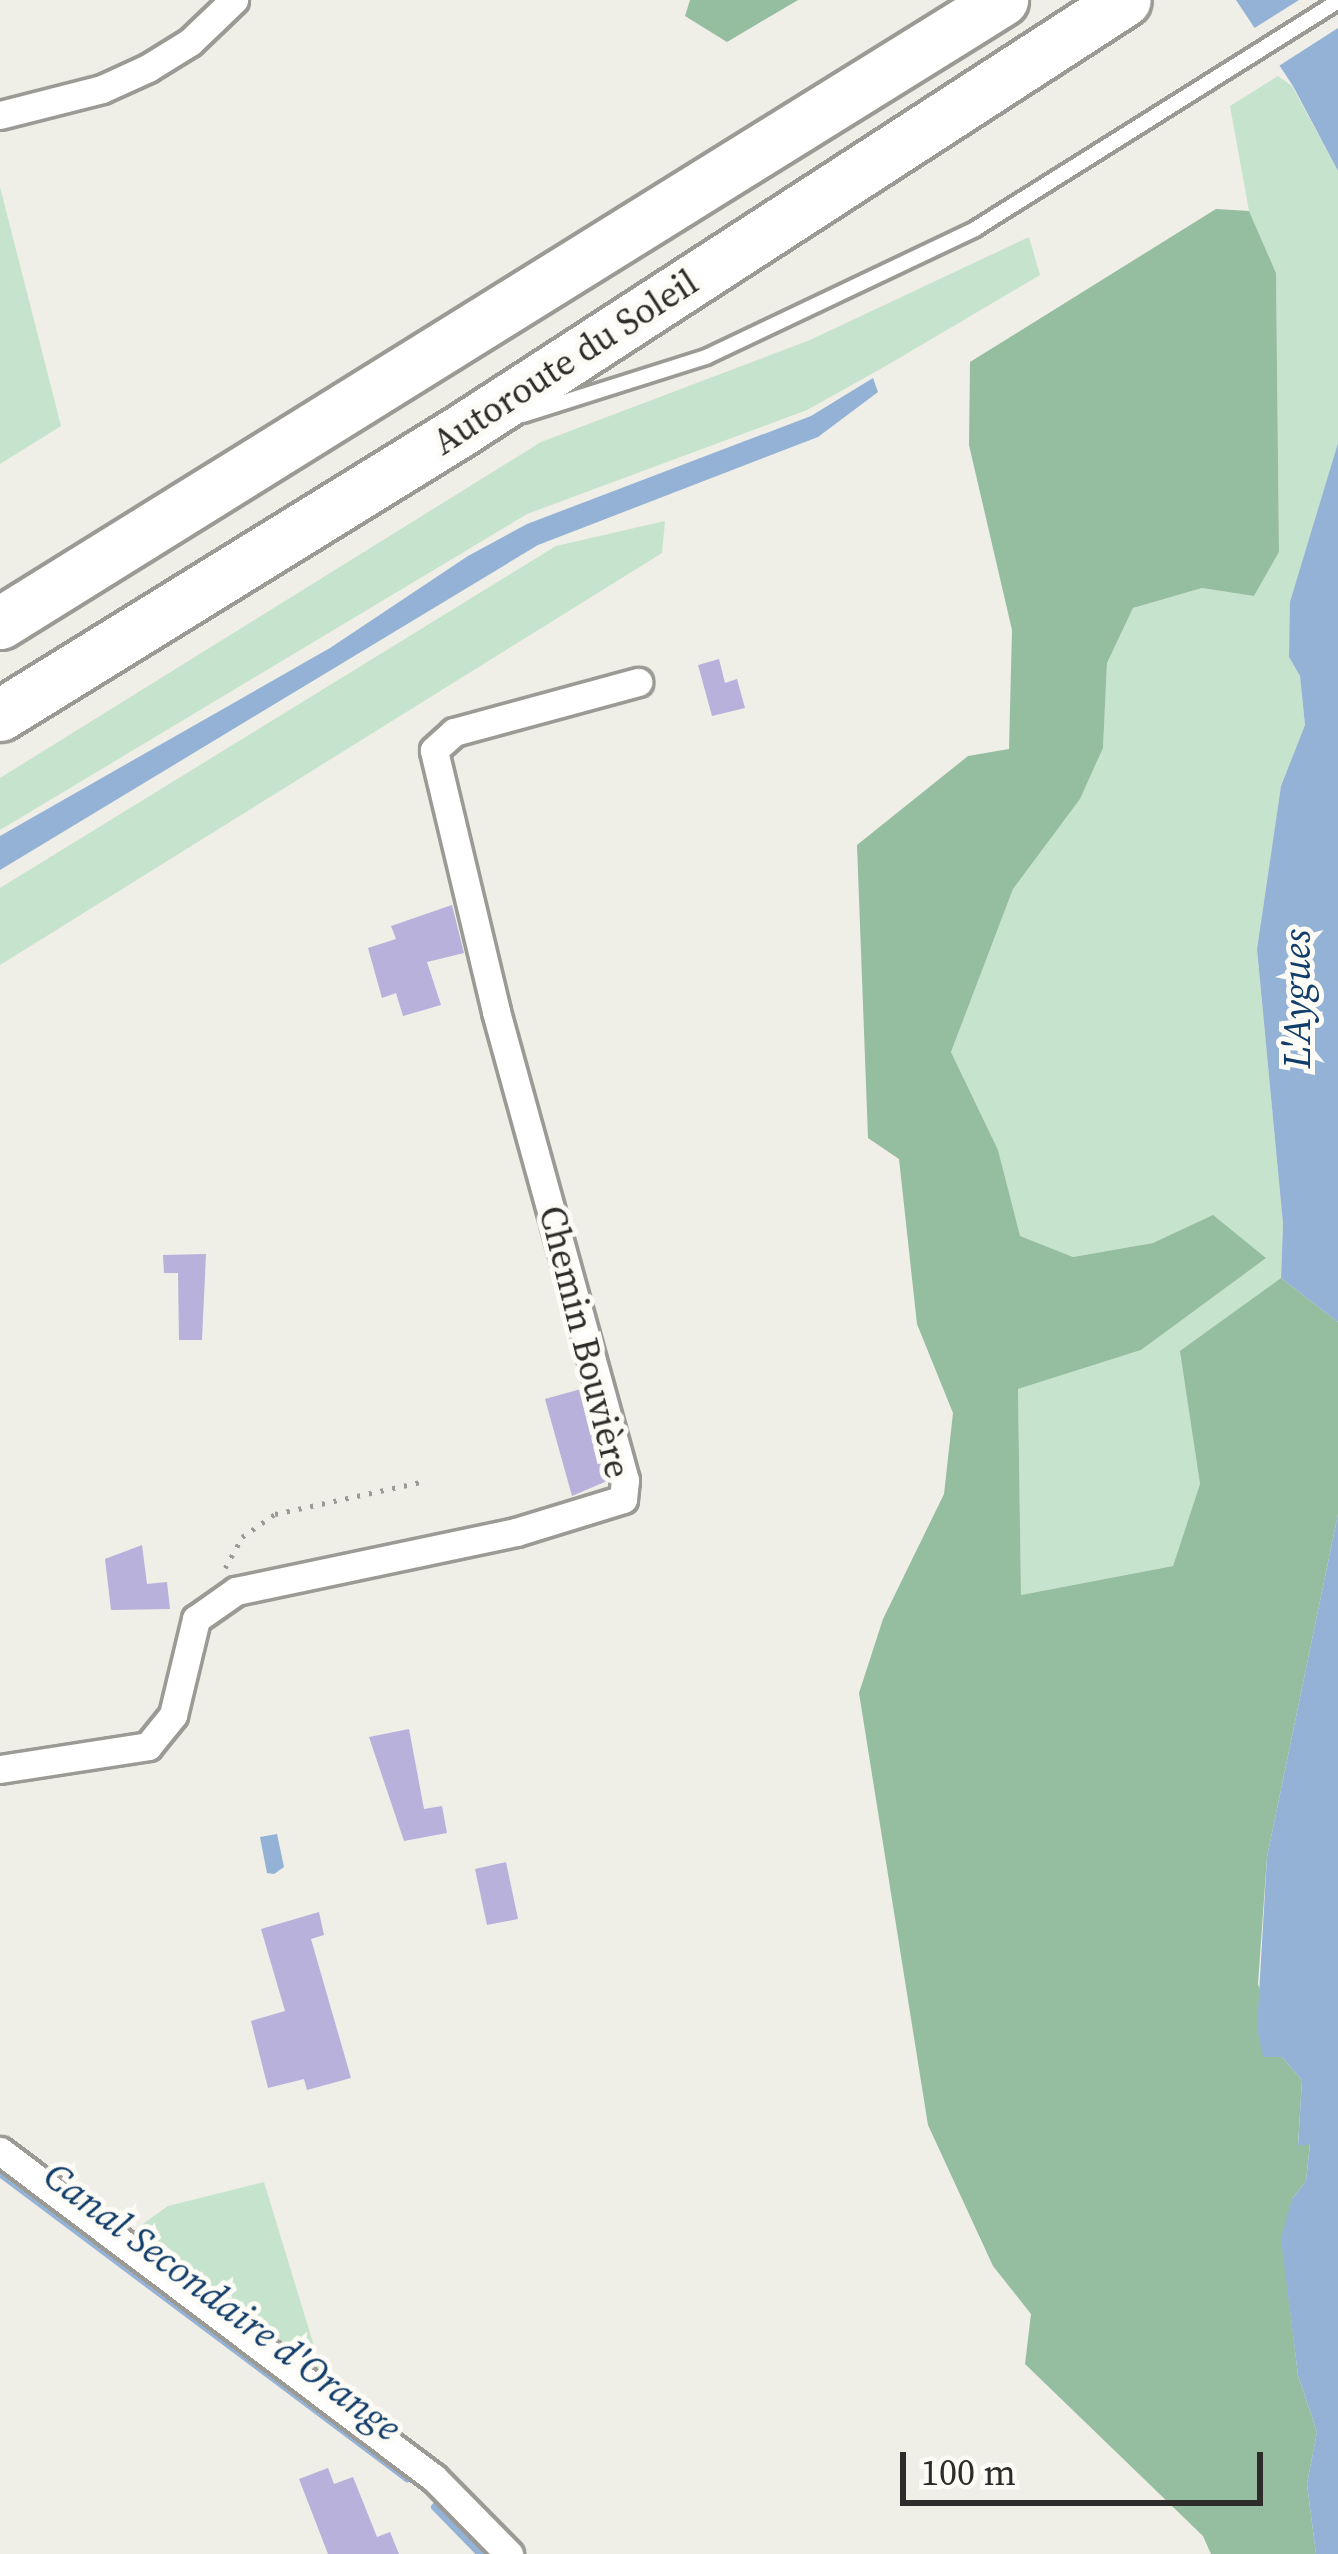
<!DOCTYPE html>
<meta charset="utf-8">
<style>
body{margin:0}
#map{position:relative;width:1338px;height:2554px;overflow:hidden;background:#efeee7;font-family:"Source Serif 4",serif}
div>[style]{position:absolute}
.green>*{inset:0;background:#c6e3cd}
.forest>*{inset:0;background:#95bd9f}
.water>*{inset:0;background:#94b2d6}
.pier>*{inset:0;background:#efeee7}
.stream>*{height:8px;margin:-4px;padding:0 4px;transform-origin:4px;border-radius:4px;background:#94b2d6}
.building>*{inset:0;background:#b7b1dc}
.path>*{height:4.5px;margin-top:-2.25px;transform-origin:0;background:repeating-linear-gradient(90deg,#9b9a95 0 3px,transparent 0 12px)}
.roads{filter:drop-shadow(3px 0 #9b9a94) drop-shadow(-3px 0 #9b9a94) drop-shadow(0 3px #9b9a94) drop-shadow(0 -3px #9b9a94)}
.service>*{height:14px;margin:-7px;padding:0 7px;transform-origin:7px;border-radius:7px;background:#fff}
.minor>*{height:27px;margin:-13.5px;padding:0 13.5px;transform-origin:13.5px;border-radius:13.5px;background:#fff}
.motorway>*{height:51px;margin:-25.5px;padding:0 25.5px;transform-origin:25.5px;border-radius:25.5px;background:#fff}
span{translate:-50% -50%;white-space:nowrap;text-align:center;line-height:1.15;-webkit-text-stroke:10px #fdfbf5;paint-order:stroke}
.street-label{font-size:36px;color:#2d2c2a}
.water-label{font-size:39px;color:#113d6a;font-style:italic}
.scale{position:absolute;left:900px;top:2452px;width:363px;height:54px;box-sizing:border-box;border:6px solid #2d2c2a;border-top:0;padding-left:15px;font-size:36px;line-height:42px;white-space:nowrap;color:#2d2c2a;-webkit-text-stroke:9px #fdfbf5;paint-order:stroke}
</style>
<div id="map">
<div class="green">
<div style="clip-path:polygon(1278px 76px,1292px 86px,1338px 171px,1338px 443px,1291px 602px,1289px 657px,1300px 676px,1305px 725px,1281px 786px,1257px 949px,1283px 1224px,1281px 1278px,1181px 1351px,1200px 1484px,1173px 1566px,1021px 1595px,1018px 1389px,1141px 1350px,1265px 1257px,1213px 1216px,1153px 1243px,1073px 1257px,1019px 1236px,998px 1150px,951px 1052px,1013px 889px,1080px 799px,1103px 748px,1107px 663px,1133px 608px,1202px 588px,1254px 596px,1279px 552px,1276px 273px,1249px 211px,1230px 106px)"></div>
<div style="clip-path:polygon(0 187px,61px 426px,0 464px)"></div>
<div style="clip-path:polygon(1029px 237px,1040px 275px,884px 367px,807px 410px,527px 514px,0 830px,0 778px,541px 442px,810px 340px)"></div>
<div style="clip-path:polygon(665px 521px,662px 553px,0 965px,0 888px,556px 546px)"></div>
<div style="clip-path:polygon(264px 2182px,317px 2356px,336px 2390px,133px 2231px,168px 2206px)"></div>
</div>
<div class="forest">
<div style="clip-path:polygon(690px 0,798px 0,727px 42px,685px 16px)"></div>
<div style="clip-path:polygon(1216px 209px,1249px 211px,1276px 273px,1279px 552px,1254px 596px,1202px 588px,1133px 608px,1107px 663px,1103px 748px,1080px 799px,1013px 889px,951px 1052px,998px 1150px,1020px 1236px,1073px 1257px,1153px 1243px,1213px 1215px,1266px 1258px,1141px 1350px,1018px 1389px,1021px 1595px,1173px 1566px,1200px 1484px,1180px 1351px,1281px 1278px,1338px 1322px,1338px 1514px,1267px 1857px,1258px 1984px,1282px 2057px,1302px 2080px,1298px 2145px,1310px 2143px,1306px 2181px,1292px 2199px,1286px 2275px,1298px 2375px,1317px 2432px,1307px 2484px,1316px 2554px,1211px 2554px,1203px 2536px,1025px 2364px,1031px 2314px,993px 2266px,928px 2125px,859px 1693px,883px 1619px,944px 1494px,953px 1413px,917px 1324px,899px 1159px,868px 1138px,857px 845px,968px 756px,1009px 749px,1012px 630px,969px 445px,970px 362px)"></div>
</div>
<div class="water">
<div style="clip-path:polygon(1236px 0,1338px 0,1338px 171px,1293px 86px)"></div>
<div style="clip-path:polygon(873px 378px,878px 392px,818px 437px,538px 545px,0 870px,0 836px,330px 648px,468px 556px,527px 524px,811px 416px)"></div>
<div style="clip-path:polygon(1338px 443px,1338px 1322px,1281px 1278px,1283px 1224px,1257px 949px,1281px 786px,1305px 725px,1300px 676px,1289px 657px,1290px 602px)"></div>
<div style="clip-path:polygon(1338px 1514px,1338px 2554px,1316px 2554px,1307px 2484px,1317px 2432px,1298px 2375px,1281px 2239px,1292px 2199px,1306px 2181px,1310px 2144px,1298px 2146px,1302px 2080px,1282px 2057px,1263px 2057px,1257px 2028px,1267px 1857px)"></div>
<div style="clip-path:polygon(277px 1834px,284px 1867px,274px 1874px,267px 1873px,260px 1837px)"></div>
</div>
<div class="pier">
<div style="clip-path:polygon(1299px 0,1338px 0,1338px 28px,1271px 71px,1245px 34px)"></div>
</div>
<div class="stream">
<div style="left:0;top:2173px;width:509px;rotate:36.85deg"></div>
<div style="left:435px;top:2507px;width:66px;rotate:45.6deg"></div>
</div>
<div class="building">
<div style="clip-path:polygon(719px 659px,725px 683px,737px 679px,745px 708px,712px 716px,698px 665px)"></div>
<div style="clip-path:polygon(452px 905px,464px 953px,427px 962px,441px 1005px,403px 1016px,396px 993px,382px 998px,368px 948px,396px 939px,391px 926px)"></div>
<div style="clip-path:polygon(206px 1254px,202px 1340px,179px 1340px,178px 1273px,164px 1273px,163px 1255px)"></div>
<div style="clip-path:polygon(581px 1389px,607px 1481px,572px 1496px,545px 1399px)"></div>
<div style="clip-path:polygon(142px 1545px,147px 1584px,167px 1582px,170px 1609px,111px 1610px,105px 1559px)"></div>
<div style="clip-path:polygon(409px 1729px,424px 1809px,442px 1806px,447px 1833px,404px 1841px,369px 1737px)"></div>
<div style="clip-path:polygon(506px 1862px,518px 1919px,487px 1925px,475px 1869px)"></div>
<div style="clip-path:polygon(319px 1912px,324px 1935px,311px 1939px,351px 2078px,307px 2090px,304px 2079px,268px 2088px,251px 2021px,285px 2011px,261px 1929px)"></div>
<div style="clip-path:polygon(328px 2468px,334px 2484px,353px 2477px,377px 2537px,390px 2532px,399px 2554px,328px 2554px,299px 2479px)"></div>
</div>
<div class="path">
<div style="left:225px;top:1568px;width:35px;rotate:-61deg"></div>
<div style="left:242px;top:1537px;width:40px;rotate:-34.9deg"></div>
<div style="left:275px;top:1514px;width:148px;rotate:-12.4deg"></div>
</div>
<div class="roads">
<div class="service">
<div style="left:523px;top:415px;width:192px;rotate:-17.6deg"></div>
<div style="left:706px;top:357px;width:298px;rotate:-25.4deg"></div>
<div style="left:975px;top:229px;width:429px;rotate:-32.1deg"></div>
</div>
<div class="minor">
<div style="left:0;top:115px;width:105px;rotate:-14.3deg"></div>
<div style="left:102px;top:89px;width:51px;rotate:-24.5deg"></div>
<div style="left:148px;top:68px;width:49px;rotate:-31.8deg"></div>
<div style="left:190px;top:42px;width:61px;rotate:-43.7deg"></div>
<div style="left:0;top:1769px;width:150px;rotate:-8.8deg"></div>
<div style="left:148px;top:1746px;width:40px;rotate:-51deg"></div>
<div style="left:173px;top:1715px;width:99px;rotate:-76.5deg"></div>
<div style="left:196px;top:1619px;width:49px;rotate:-35deg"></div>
<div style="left:236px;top:1591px;width:286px;rotate:-11.9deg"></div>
<div style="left:516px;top:1532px;width:112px;rotate:-17.1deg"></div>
<div style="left:623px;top:1499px;width:19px;rotate:-84deg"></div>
<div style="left:625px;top:1480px;width:486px;rotate:-105.4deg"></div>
<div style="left:496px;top:1011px;width:268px;rotate:-103.4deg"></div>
<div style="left:434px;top:750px;width:27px;rotate:-42deg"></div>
<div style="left:454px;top:732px;width:191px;rotate:-15.2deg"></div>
<div style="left:0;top:2151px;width:543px;rotate:37deg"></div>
<div style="left:434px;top:2478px;width:107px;rotate:45.4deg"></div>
</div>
<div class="motorway">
<div style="left:0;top:623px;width:1180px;rotate:-31.87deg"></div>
<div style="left:0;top:715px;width:541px;rotate:-31.69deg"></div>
<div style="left:460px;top:431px;width:792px;rotate:-32.95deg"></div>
</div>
</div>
<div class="street-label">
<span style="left:565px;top:362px;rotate:-33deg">Autoroute du Soleil</span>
<span style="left:585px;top:1342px;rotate:76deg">Chemin Bouvière</span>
</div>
<div class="water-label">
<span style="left:1297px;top:999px;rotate:-90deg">L'Aygues</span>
<span style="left:222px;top:2302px;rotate:37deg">Canal Secondaire d'Orange</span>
</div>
<div class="scale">100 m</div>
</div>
